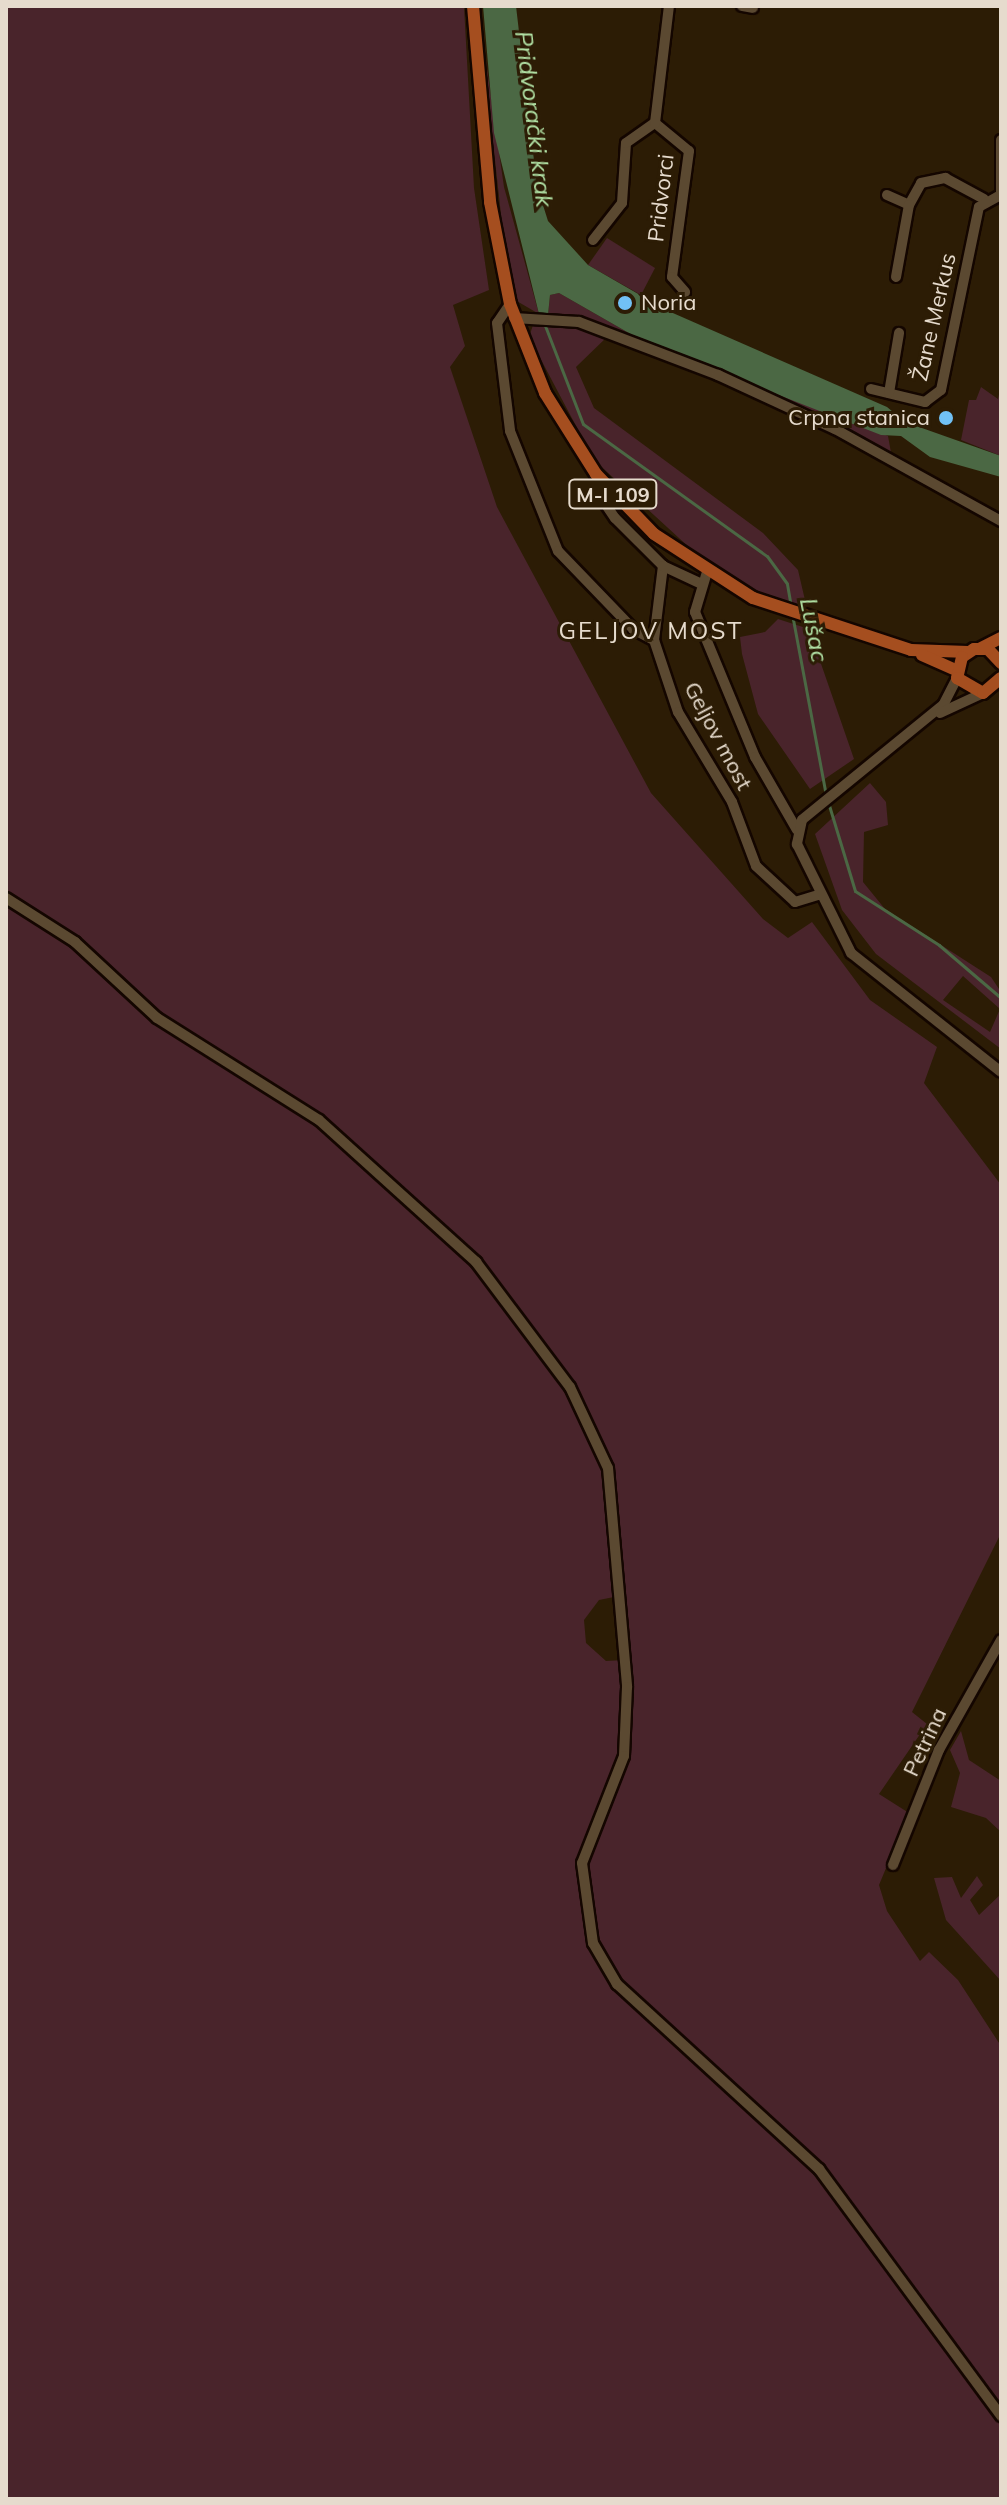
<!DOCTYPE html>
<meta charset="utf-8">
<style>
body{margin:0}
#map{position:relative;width:1007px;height:2505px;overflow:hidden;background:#2c1c05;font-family:Mulish,sans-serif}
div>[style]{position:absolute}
.green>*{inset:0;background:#49242b}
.water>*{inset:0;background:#4b6844}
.stream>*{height:3px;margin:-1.5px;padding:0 1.5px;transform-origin:1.5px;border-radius:1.5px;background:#4b6844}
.roads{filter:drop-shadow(2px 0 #140600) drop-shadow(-2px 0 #140600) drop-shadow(0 2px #140600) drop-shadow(0 -2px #140600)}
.minor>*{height:10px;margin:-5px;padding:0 5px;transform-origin:5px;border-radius:5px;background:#5b4931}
.major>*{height:12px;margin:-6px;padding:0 6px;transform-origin:6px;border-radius:6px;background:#a54e1f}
.dots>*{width:22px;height:22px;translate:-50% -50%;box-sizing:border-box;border:4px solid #2c1c05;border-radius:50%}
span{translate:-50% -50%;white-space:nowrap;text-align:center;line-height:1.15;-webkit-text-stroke:6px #2c1c05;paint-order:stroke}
.shield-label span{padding:2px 6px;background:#2c1c05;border:2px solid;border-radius:6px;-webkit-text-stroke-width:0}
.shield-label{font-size:20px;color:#e6dbcd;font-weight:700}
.street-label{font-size:22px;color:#e6dbcd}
.poi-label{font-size:22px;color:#e6dbcd}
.left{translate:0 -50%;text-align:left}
.right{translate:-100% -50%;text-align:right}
.water-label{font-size:24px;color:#b2e3a6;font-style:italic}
.neighbourhood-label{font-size:24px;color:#e6dbcd;letter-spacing:2px}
.frame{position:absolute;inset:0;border:8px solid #e6dbcd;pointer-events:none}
</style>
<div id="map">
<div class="green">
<div style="clip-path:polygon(6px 6px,464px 6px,474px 188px,489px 290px,453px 305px,465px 346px,450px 367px,497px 507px,651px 793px,763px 919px,788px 938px,812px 922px,870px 1000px,937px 1047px,924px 1083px,1001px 1185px,1001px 1533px,912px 1712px,927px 1724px,879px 1794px,909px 1813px,879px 1885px,887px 1911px,920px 1961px,929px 1952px,958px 1980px,1001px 2046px,1001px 2414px,820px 2168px,618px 1983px,595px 1942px,582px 1879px,630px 1729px,609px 1468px,571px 1386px,477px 1261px,320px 1119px,158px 1017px,75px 941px,6px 896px)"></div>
<div style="clip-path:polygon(478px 6px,504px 187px,539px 314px,515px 300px,507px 269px)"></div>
<div style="clip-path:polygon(607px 238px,655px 268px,641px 295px,588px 265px)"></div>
<div style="clip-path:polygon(559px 293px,648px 344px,888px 436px,892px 458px,719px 374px,548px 315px,550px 295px)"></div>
<div style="clip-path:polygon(556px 320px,609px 335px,576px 367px,594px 408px,763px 533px,798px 570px,808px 613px,758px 594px,704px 561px,594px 460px,529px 337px,534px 322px)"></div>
<div style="clip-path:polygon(1001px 385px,1001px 456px,961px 440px,969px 400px,976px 400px,981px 387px,998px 399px)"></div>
<div style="clip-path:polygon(778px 619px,809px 629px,854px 759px,810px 789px,758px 714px,742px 654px,740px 637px,765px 632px)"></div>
<div style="clip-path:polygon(evenodd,870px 783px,886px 802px,888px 825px,864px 832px,863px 882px,885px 909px,991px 977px,1001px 992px,1001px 1049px,876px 954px,842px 910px,815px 834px,870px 783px,963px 976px,1000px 1009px,990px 1032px,943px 1000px,963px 976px)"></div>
<div style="clip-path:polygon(6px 900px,74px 943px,157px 1019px,319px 1121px,476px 1263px,569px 1388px,607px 1469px,619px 1596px,599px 1600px,584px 1620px,586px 1643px,606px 1661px,624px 1660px,623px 1756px,579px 1879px,602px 1965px,818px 2170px,1001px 2418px,1001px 2499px,6px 2499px)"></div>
<div style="clip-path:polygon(961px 1731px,969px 1760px,1001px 1781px,1001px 1832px,986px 1818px,951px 1807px,960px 1773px,950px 1750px)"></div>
<div style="clip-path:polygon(977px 1876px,983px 1885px,970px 1900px,979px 1915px,1001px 1894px,1001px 1981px,946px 1920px,934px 1878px,952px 1877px,961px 1898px)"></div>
</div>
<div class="water">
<div style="clip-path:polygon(483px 6px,516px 6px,537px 186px,548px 221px,588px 265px,666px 310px,887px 407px,905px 422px,1001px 456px,1001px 477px,930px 457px,901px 436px,881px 435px,648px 344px,559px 293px,550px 295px,548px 315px,539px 314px,494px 133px)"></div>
</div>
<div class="stream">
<div style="left:544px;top:323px;width:108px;rotate:68.9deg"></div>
<div style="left:583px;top:424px;width:226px;rotate:35.7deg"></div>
<div style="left:767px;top:556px;width:34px;rotate:54deg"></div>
<div style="left:787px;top:584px;width:22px;rotate:80deg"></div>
<div style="left:792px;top:614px;width:184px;rotate:79.4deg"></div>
<div style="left:828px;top:802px;width:93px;rotate:73.1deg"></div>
<div style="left:855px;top:891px;width:100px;rotate:32.7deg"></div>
<div style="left:939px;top:945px;width:82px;rotate:40.5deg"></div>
</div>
<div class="roads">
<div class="minor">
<div style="left:742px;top:6px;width:11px;rotate:10deg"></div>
<div style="left:655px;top:123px;width:44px;rotate:39.5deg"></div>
<div style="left:689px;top:151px;width:127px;rotate:97.7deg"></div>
<div style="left:672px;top:277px;width:20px;rotate:49deg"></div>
<div style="left:1001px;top:140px;width:53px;rotate:90deg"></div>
<div style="left:887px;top:195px;width:24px;rotate:24deg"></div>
<div style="left:909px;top:205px;width:25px;rotate:-61deg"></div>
<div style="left:921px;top:183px;width:25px;rotate:-12deg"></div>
<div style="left:945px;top:178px;width:44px;rotate:28.3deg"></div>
<div style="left:593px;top:240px;width:47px;rotate:-51.9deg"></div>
<div style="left:622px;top:203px;width:60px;rotate:-86.2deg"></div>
<div style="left:626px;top:143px;width:35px;rotate:-35deg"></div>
<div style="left:655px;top:123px;width:118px;rotate:-83.2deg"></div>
<div style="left:896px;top:277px;width:73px;rotate:-79.8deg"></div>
<div style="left:510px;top:304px;width:23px;rotate:124deg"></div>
<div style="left:497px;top:323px;width:109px;rotate:83.1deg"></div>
<div style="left:510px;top:431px;width:129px;rotate:68.2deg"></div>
<div style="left:558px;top:551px;width:108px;rotate:46.1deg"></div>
<div style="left:633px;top:629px;width:24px;rotate:28deg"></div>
<div style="left:654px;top:640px;width:75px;rotate:-83.1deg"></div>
<div style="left:514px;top:318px;width:65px;rotate:3.5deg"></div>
<div style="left:579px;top:322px;width:149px;rotate:20.9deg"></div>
<div style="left:718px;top:375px;width:129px;rotate:24.8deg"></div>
<div style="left:835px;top:429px;width:190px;rotate:29deg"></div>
<div style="left:871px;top:389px;width:56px;rotate:13.5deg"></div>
<div style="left:925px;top:402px;width:20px;rotate:-37deg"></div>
<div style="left:941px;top:390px;width:187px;rotate:-78.3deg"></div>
<div style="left:979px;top:207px;width:25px;rotate:-29deg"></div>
<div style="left:889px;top:393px;width:61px;rotate:-80.5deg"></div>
<div style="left:610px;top:490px;width:12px;rotate:132deg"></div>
<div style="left:602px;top:499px;width:23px;rotate:56deg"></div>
<div style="left:615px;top:518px;width:68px;rotate:45deg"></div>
<div style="left:663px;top:566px;width:40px;rotate:25deg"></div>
<div style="left:707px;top:572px;width:42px;rotate:106.7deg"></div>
<div style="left:695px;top:612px;width:157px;rotate:67.5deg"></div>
<div style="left:755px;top:757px;width:84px;rotate:60.1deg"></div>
<div style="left:654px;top:640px;width:76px;rotate:71.6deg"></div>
<div style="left:678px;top:712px;width:105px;rotate:59deg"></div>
<div style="left:732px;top:802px;width:68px;rotate:69.4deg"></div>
<div style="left:756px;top:866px;width:53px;rotate:42.7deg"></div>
<div style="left:795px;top:902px;width:24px;rotate:-17deg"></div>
<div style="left:957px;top:678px;width:29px;rotate:117deg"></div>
<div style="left:944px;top:704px;width:183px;rotate:140.8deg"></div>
<div style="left:802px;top:820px;width:25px;rotate:102deg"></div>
<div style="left:797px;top:844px;width:122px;rotate:63.6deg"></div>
<div style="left:851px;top:953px;width:191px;rotate:38.4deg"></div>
<div style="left:940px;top:713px;width:47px;rotate:-24.9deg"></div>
<div style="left:6px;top:898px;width:82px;rotate:32.5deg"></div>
<div style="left:75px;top:942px;width:112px;rotate:42.8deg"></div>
<div style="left:157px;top:1018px;width:191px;rotate:32.2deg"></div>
<div style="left:319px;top:1120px;width:212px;rotate:42.1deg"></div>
<div style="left:476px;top:1262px;width:156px;rotate:53.1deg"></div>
<div style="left:570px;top:1387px;width:89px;rotate:64.9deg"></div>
<div style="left:608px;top:1468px;width:220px;rotate:85deg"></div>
<div style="left:627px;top:1687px;width:69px;rotate:92.5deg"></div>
<div style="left:624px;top:1756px;width:115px;rotate:111.4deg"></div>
<div style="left:582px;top:1863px;width:81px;rotate:82.2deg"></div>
<div style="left:593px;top:1943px;width:48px;rotate:59.7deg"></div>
<div style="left:617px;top:1984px;width:274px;rotate:42.5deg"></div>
<div style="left:819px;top:2169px;width:307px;rotate:53.6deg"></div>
<div style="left:893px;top:1865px;width:124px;rotate:-68.2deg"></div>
<div style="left:939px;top:1750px;width:126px;rotate:-60.6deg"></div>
</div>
<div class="major">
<div style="left:473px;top:6px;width:197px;rotate:85deg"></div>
<div style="left:490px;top:202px;width:104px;rotate:78.9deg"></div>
<div style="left:510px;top:304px;width:96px;rotate:68.5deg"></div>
<div style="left:545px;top:393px;width:96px;rotate:57.8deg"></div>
<div style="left:596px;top:474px;width:83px;rotate:46deg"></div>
<div style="left:654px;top:534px;width:118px;rotate:32.9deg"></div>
<div style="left:753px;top:598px;width:166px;rotate:18.2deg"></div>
<div style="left:911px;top:650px;width:57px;rotate:2deg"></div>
<div style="left:981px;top:648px;width:22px;rotate:-27deg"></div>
<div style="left:922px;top:655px;width:39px;rotate:24deg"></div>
<div style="left:1001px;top:663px;width:19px;rotate:-133deg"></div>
<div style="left:988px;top:649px;width:14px;rotate:180deg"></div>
<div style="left:974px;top:649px;width:14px;rotate:146deg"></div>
<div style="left:962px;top:657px;width:22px;rotate:103deg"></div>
<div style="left:957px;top:678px;width:30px;rotate:30deg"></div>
<div style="left:983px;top:693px;width:23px;rotate:-40deg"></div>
</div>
</div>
<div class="dots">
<div style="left:625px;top:303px;background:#71c1f5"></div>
<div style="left:946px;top:418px;background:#71c1f5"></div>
</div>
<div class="shield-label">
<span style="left:613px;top:494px">M-I 109</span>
</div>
<div class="street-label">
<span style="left:661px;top:198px;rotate:-83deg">Pridvorci</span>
<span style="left:934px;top:317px;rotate:-77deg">Žane Merkus</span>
<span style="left:718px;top:736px;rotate:62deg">Geljov most</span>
<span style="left:925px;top:1742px;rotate:-65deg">Petrina</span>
</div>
<div class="poi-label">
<span class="left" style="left:641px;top:303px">Noria</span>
<span class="right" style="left:930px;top:418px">Crpna stanica</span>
</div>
<div class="water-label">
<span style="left:534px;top:119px;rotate:83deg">Pridvorački krak</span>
<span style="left:814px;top:630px;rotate:79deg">Lušac</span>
</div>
<div class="neighbourhood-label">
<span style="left:651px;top:631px">GELJOV MOST</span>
</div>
<div class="frame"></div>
</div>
